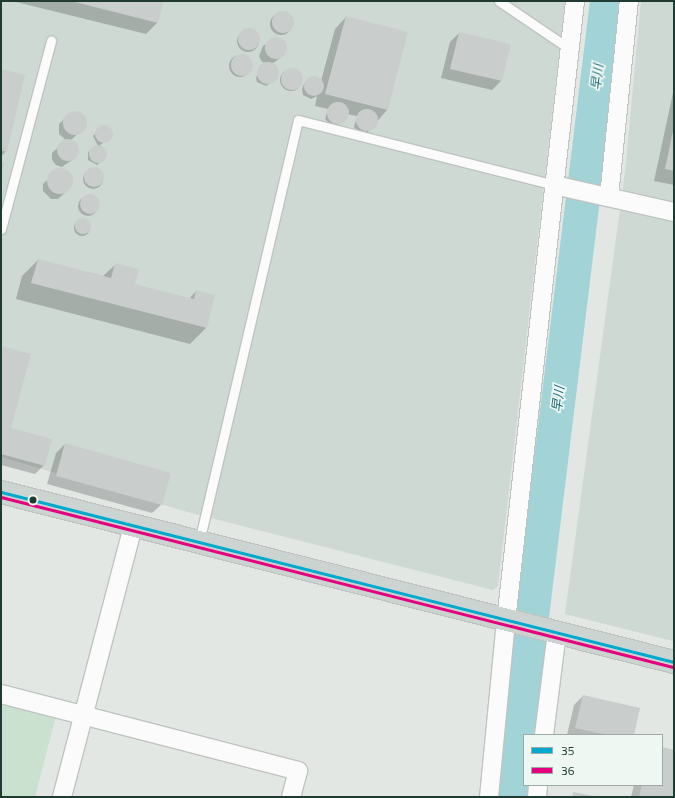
<!DOCTYPE html>
<meta charset="utf-8">
<style>
body{margin:0}
#map{position:relative;width:675px;height:798px;overflow:hidden;background:#e2e7e4;font-family:"Titillium Web","Noto Sans JP",sans-serif}
div>[style]{position:absolute}
.built>*{inset:0;background:#cfd9d4}
.green>*{inset:0;background:#cae1cf}
.shadow>*{inset:0;background:#0003}
.round{border-radius:50%}
.river>*{height:34px;margin:-17px;padding:0 17px;transform-origin:17px;border-radius:17px;background:#a1d3d7}
.building>*{inset:0;background:#c9cecc}
.roads{filter:drop-shadow(1px 0 #bfc4c1) drop-shadow(-1px 0 #bfc4c1) drop-shadow(0 1px #bfc4c1) drop-shadow(0 -1px #bfc4c1)}
.lane>*{height:9px;margin:-4.5px;padding:0 4.5px;transform-origin:4.5px;border-radius:4.5px;background:#fbfbfb}
.street>*{height:18px;margin:-9px;padding:0 9px;transform-origin:9px;border-radius:9px;background:#fbfbfb}
.primary>*{height:22px;margin:-11px;padding:0 11px;transform-origin:11px;border-radius:11px;background:#ccd4d1}
.bus-1>*{height:3px;margin:-1.5px;padding:0 1.5px;transform-origin:1.5px;border-radius:1.5px;background:#00a9ce}
.bus-2>*{height:3px;margin:-1.5px;padding:0 1.5px;transform-origin:1.5px;border-radius:1.5px;background:#e5007d}
.dots>*{width:11px;height:11px;translate:-50% -50%;box-sizing:border-box;border:2px solid #eff7f2;border-radius:50%}
span{translate:-50% -50%;white-space:nowrap;text-align:center;line-height:1.15;-webkit-text-stroke:3.5px #eff7f2;paint-order:stroke}
.water-label{font-size:13px;color:#196d77;font-style:italic}
.frame{position:absolute;inset:0;border:2px solid #203b31;pointer-events:none}
.legend{position:absolute;left:523px;top:734px;width:140px;height:52px;box-sizing:border-box;background:#eff7f2;border:1px solid #9caca5;margin:0;padding:5px 7px;list-style:none;font-size:12px;color:#203b31}
.legend li{display:flex;align-items:center;gap:8px;height:20px}
.legend b{width:20px;border:1px solid #9caca5}
</style>
<div id="map">
<div class="built">
<div style="clip-path:polygon(1px 1px,565px 1px,498px 586px,493px 590px,191px 513px,1px 457px)"></div>
<div style="clip-path:polygon(641px 1px,674px 1px,673px 641px,565px 614px,625px 172px)"></div>
</div>
<div class="green">
<div style="clip-path:polygon(1px 701px,56px 716px,35px 797px,1px 797px)"></div>
</div>
<div class="shadow">
<div style="clip-path:polygon(12px 1px,163px 1px,157px 23px,146px 34px)"></div>
<div class="round" style="left:270px;top:13px;width:22px;height:22px"></div>
<div style="clip-path:polygon(346px 17px,407px 33px,387px 110px,368px 132px,359px 132px,354px 127px,357px 116px,346px 114px,346px 118px,338px 125px,332px 126px,325px 119px,328px 109px,315px 106px,317px 96px,311px 99px,303px 95px,302px 89px,304px 84px,312px 77px,318px 78px,321px 81px,335px 29px)"></div>
<div class="round" style="left:237px;top:30px;width:22px;height:22px"></div>
<div style="clip-path:polygon(459px 33px,509px 45px,501px 81px,492px 90px,441px 78px,450px 42px)"></div>
<div style="clip-path:polygon(276px 37px,283px 40px,286px 45px,284px 55px,272px 64px,278px 71px,275px 80px,266px 86px,257px 82px,256px 78px,262px 66px,267px 63px,262px 62px,259px 56px,263px 46px)"></div>
<div class="round" style="left:229px;top:55px;width:22px;height:22px"></div>
<div class="round" style="left:280px;top:69px;width:22px;height:22px"></div>
<div style="clip-path:polygon(1px 70px,6px 151px,1px 157px)"></div>
<div style="clip-path:polygon(674px 88px,674px 185px,654px 181px)"></div>
<div style="clip-path:polygon(70px 113px,80px 113px,86px 121px,84px 128px,71px 140px,78px 148px,75px 158px,62px 167px,56px 165px,52px 160px,52px 153px,66px 140px,59px 134px,59px 124px)"></div>
<div style="clip-path:polygon(101px 127px,105px 127px,111px 131px,110px 139px,100px 145px,106px 152px,104px 159px,97px 165px,88px 160px,88px 152px,98px 146px,93px 136px)"></div>
<div class="round" style="left:83px;top:169px;width:20px;height:20px"></div>
<div style="clip-path:polygon(58px 170px,65px 171px,72px 180px,71px 187px,58px 199px,51px 199px,43px 191px,43px 184px)"></div>
<div class="round" style="left:78px;top:196px;width:20px;height:20px"></div>
<div class="round" style="left:74px;top:220px;width:16px;height:16px"></div>
<div style="clip-path:polygon(38px 260px,103px 276px,116px 264px,134px 285px,189px 299px,196px 291px,206px 328px,190px 344px,16px 299px,22px 276px)"></div>
<div style="clip-path:polygon(1px 347px,10px 429px,44px 465px,35px 474px,1px 465px)"></div>
<div style="clip-path:polygon(65px 444px,161px 505px,152px 513px,47px 484px,56px 453px)"></div>
<div style="clip-path:polygon(583px 696px,633px 735px,567px 735px,574px 705px)"></div>
<div style="clip-path:polygon(662px 748px,674px 751px,674px 797px,631px 797px,634px 785px,662px 785px)"></div>
</div>
<div class="river">
<div style="left:510px;top:797px;width:802px;rotate:-83.05deg"></div>
</div>
<div class="building">
<div style="clip-path:polygon(71px 1px,164px 1px,158px 23px)"></div>
<div class="round" style="left:272px;top:11px;width:22px;height:22px"></div>
<div style="clip-path:polygon(346px 16px,408px 32px,388px 110px,325px 94px)"></div>
<div class="round" style="left:238px;top:28px;width:22px;height:22px"></div>
<div style="clip-path:polygon(459px 32px,511px 44px,502px 81px,450px 69px)"></div>
<div class="round" style="left:265px;top:37px;width:22px;height:22px"></div>
<div class="round" style="left:231px;top:54px;width:22px;height:22px"></div>
<div class="round" style="left:257px;top:62px;width:22px;height:22px"></div>
<div class="round" style="left:281px;top:68px;width:22px;height:22px"></div>
<div style="clip-path:polygon(1px 69px,25px 75px,7px 152px,1px 150px)"></div>
<div class="round" style="left:304px;top:76px;width:20px;height:20px"></div>
<div class="round" style="left:327px;top:102px;width:22px;height:22px"></div>
<div class="round" style="left:356px;top:109px;width:22px;height:22px"></div>
<div class="round" style="left:63px;top:111px;width:24px;height:24px"></div>
<div class="round" style="left:95px;top:125px;width:18px;height:18px"></div>
<div style="clip-path:polygon(673px 131px,674px 131px,674px 171px,665px 169px)"></div>
<div class="round" style="left:57px;top:139px;width:22px;height:22px"></div>
<div class="round" style="left:89px;top:145px;width:18px;height:18px"></div>
<div style="clip-path:polygon(1px 162px,4px 163px,2px 172px,1px 172px)"></div>
<div class="round" style="left:84px;top:167px;width:20px;height:20px"></div>
<div class="round" style="left:47px;top:168px;width:26px;height:26px"></div>
<div class="round" style="left:80px;top:194px;width:20px;height:20px"></div>
<div class="round" style="left:75px;top:218px;width:16px;height:16px"></div>
<div style="clip-path:polygon(38px 259px,111px 278px,115px 263px,139px 269px,135px 284px,194px 299px,196px 290px,215px 295px,207px 328px,31px 283px)"></div>
<div style="clip-path:polygon(1px 346px,31px 354px,11px 428px,52px 439px,45px 466px,1px 454px)"></div>
<div style="clip-path:polygon(65px 443px,171px 473px,162px 505px,56px 476px)"></div>
<div style="clip-path:polygon(583px 695px,640px 708px,634px 735px,608px 735px,575px 728px)"></div>
<div style="clip-path:polygon(662px 747px,674px 750px,674px 797px,639px 796px,642px 785px,662px 785px)"></div>
<div style="clip-path:polygon(573px 792px,594px 796px,593px 797px,572px 797px)"></div>
</div>
<div class="roads">
<div class="lane">
<div style="left:499px;top:1px;width:86px;rotate:34.1deg"></div>
<div style="left:1px;top:229px;width:195px;rotate:-75.1deg"></div>
<div style="left:199px;top:542px;width:433px;rotate:-76.8deg"></div>
<div style="left:298px;top:120px;width:264px;rotate:14.2deg"></div>
</div>
<div class="street">
<div style="left:554px;top:185px;width:123px;rotate:12.7deg"></div>
<div style="left:609px;top:197px;width:197px;rotate:-84.2deg"></div>
<div style="left:1px;top:694px;width:307px;rotate:14.5deg"></div>
<div style="left:298px;top:771px;width:27px;rotate:105deg"></div>
<div style="left:544px;top:735px;width:104px;rotate:-82.8deg"></div>
<div style="left:62px;top:797px;width:280px;rotate:-75.3deg"></div>
<div style="left:489px;top:797px;width:177px;rotate:-84.5deg"></div>
<div style="left:506px;top:621px;width:624px;rotate:-83.65deg"></div>
<div style="left:537px;top:797px;width:12px;rotate:-85deg"></div>
</div>
<div class="primary">
<div style="left:1px;top:492px;width:694px;rotate:14.18deg"></div>
</div>
</div>
<div class="bus-1">
<div style="left:1px;top:492px;width:694px;rotate:14.18deg"></div>
</div>
<div class="bus-2">
<div style="left:1px;top:497px;width:693px;rotate:14.2deg"></div>
</div>
<div class="dots">
<div style="left:33px;top:500px;background:#203b31"></div>
</div>
<div class="water-label">
<span style="left:597px;top:77px;rotate:-83deg">早川</span>
<span style="left:558px;top:399px;rotate:-83deg">早川</span>
</div>
<div class="frame"></div>
<ul class="legend">
<li><b style="height:5px;background:#00a9ce"></b>35</li>
<li><b style="height:5px;background:#e5007d"></b>36</li>
</ul>
</div>
